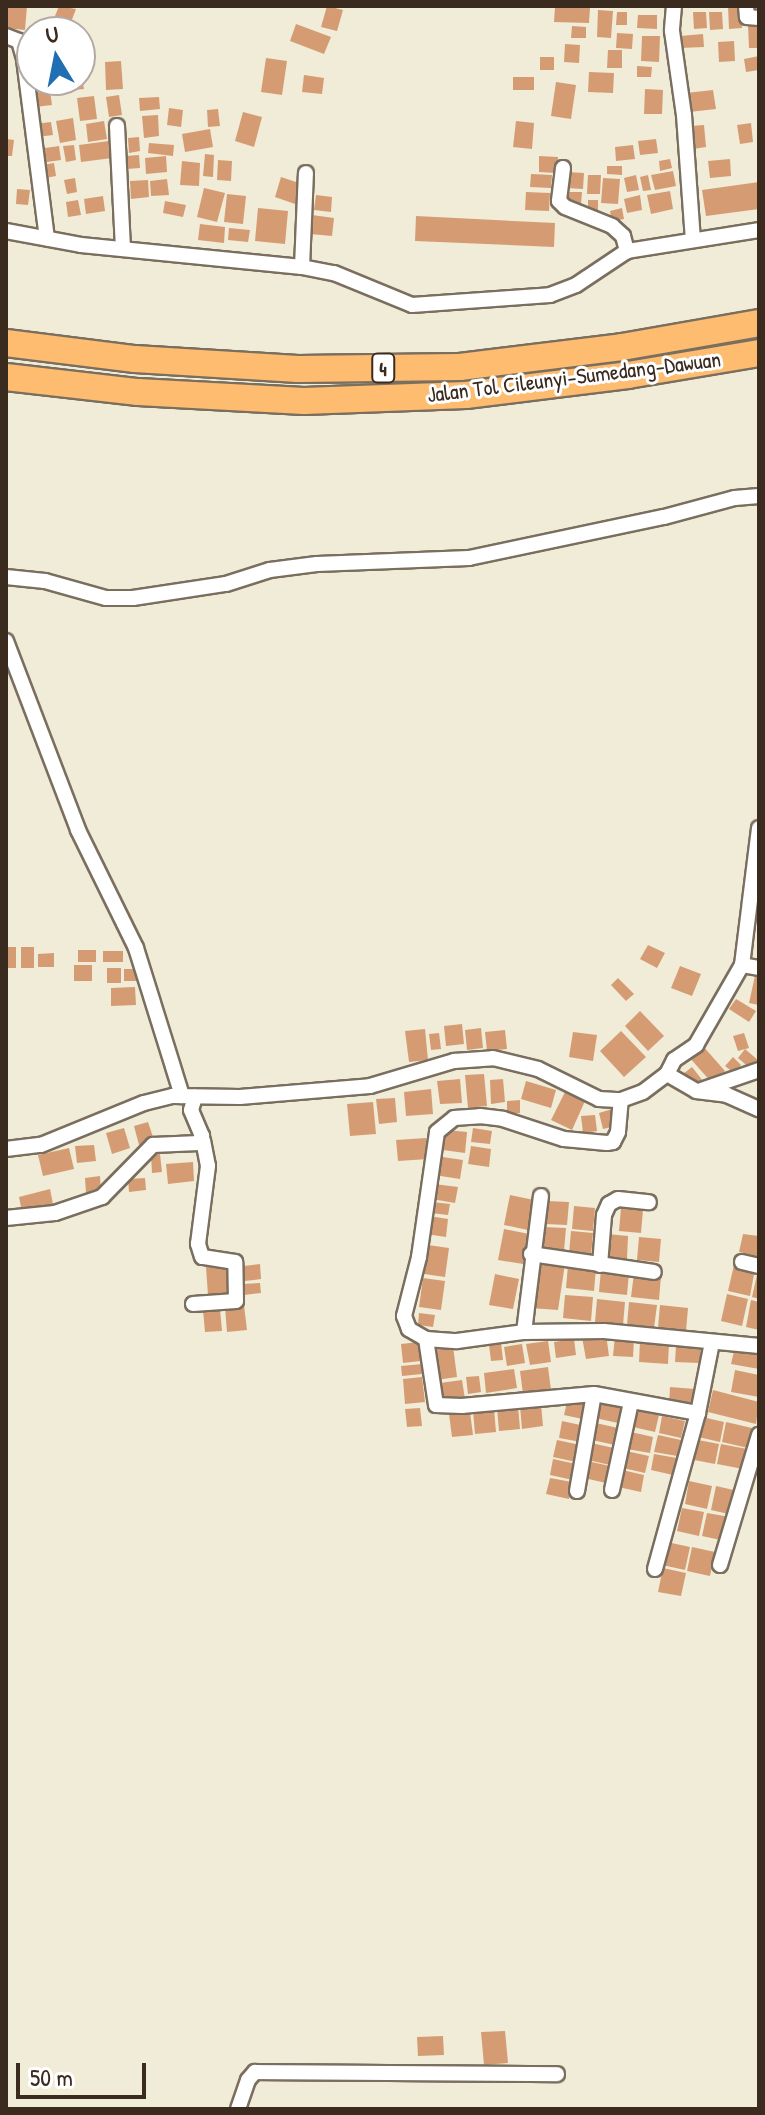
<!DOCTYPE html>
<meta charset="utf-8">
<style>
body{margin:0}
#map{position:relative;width:765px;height:2115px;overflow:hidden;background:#f0ecd7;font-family:"Patrick Hand",sans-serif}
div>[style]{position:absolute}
.building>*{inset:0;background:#d59c74}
.roads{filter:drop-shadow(2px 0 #7a6e5f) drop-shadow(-2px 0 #7a6e5f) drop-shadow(0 2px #7a6e5f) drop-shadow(0 -2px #7a6e5f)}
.minor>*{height:14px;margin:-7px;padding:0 7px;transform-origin:7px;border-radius:7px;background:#fff}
.motorway>*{height:26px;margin:-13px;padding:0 13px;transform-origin:13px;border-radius:13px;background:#febc71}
span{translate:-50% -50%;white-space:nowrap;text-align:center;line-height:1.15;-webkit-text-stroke:6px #fff;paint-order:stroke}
.shield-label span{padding:2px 6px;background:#fff;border:2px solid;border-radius:6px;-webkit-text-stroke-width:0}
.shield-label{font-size:20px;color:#3b2a1e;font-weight:700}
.street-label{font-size:22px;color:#3b2a1e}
.frame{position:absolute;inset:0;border:8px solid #3b2a1e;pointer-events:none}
.north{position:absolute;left:16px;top:16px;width:80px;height:80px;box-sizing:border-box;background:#fff;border:2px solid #b1aaa5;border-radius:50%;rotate:350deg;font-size:22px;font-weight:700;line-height:32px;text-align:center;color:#3b2a1e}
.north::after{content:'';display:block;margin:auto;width:28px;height:36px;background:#1f6fb2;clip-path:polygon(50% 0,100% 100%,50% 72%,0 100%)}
.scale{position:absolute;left:16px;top:2063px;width:130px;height:36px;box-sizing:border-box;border:4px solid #3b2a1e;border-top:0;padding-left:10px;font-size:24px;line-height:28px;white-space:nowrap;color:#3b2a1e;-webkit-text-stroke:6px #fff;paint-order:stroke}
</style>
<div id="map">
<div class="building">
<div style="clip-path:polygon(8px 6px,27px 6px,25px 30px,6px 28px)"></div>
<div style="clip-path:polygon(59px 6px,76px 9px,71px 22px,55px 16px)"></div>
<div style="clip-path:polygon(327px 6px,343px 10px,337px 31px,321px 27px)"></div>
<div style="clip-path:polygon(728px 6px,741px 6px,742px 28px,729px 29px)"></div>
<div style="clip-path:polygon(555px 7px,590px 8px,589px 23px,554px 22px)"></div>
<div style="clip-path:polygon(598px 10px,613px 11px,611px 38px,597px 37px)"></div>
<div style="clip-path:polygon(617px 12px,627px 12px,627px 25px,616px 25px)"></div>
<div style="clip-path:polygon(693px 12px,706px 12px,707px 28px,694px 29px)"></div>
<div style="clip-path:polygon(709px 12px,722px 12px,723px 29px,710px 30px)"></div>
<div style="clip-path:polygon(638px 15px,657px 15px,657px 29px,637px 28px)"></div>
<div style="clip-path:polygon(296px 24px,331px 37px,324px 54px,290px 41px)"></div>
<div style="clip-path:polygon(748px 25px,759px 25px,759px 48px,749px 48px)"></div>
<div style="clip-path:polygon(572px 26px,586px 27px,586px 38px,571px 38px)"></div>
<div style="clip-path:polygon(617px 33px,633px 34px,632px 49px,616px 48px)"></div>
<div style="clip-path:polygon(703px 34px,704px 47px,680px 48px,680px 36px)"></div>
<div style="clip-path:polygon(642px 36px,660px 36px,659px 62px,641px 61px)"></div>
<div style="clip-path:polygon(734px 41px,735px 61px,719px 62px,718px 42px)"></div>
<div style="clip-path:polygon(565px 44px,580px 45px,579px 63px,564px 62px)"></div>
<div style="clip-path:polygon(608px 50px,622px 50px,622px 68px,607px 68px)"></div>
<div style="clip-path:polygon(759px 56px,759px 70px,746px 72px,744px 59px)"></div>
<div style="clip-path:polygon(540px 57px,554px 57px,554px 70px,540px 70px)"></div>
<div style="clip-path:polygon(266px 58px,287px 61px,282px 95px,261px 92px)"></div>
<div style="clip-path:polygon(121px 61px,123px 89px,106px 90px,105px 62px)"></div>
<div style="clip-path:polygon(637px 66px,652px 67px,651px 77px,637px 77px)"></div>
<div style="clip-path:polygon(80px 70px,84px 89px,73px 90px,72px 80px,80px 80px)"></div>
<div style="clip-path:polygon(589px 72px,614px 73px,613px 93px,588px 92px)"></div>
<div style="clip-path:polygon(304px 75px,324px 78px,322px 94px,302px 92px)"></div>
<div style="clip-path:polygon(513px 77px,534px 77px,534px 90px,513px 90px)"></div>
<div style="clip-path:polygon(556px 82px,576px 85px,571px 119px,551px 116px)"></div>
<div style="clip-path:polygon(645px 89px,663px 90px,662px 114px,644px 114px)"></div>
<div style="clip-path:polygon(713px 90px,716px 109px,689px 112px,686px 93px)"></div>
<div style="clip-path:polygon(50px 91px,52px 105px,35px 107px,33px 93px)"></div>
<div style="clip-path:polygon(119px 95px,122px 115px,109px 117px,106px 97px)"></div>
<div style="clip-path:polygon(94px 96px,97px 119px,80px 121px,77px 98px)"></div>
<div style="clip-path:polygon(159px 97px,160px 109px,140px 111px,139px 98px)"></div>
<div style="clip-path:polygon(169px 108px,183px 110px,181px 127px,167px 125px)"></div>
<div style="clip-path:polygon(218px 109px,220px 126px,208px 127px,207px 110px)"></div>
<div style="clip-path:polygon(243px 112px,262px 117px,254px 147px,235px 141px)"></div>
<div style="clip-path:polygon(158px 115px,159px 136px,144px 138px,142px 116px)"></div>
<div style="clip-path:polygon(73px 118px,76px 140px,60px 143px,56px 121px)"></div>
<div style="clip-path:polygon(104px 121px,107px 139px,88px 142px,86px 124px)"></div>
<div style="clip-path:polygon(516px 121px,534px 123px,532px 149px,513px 147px)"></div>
<div style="clip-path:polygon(51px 122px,53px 135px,37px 137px,35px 124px)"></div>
<div style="clip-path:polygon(751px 123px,753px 142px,740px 144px,737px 125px)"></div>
<div style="clip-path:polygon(704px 125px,706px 147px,693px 149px,691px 126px)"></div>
<div style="clip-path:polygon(210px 129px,213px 147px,185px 152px,182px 134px)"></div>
<div style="clip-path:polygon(139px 137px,140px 151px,129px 153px,128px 138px)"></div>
<div style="clip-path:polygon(6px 139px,14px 140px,12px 156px,6px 156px)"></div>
<div style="clip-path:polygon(656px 139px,658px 153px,640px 155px,638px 141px)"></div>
<div style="clip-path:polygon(109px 141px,112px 158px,81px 162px,79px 145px)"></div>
<div style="clip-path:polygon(149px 143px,174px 145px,173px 156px,148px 153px)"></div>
<div style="clip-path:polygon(74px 145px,76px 160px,66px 162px,63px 146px)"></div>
<div style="clip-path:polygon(633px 145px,635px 159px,616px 161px,615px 147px)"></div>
<div style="clip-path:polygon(59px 146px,61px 160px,40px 163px,38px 149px)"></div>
<div style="clip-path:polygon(205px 154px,214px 155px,213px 177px,203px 176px)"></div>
<div style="clip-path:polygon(139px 155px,140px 168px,127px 169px,126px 156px)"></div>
<div style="clip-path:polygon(166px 156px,167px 172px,146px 174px,145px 158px)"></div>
<div style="clip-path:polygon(539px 156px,558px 157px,557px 173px,539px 172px)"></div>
<div style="clip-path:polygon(670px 159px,672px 168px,660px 171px,659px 161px)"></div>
<div style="clip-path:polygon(730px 159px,731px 176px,710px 178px,708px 161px)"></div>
<div style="clip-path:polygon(218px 160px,232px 161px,231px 181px,217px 180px)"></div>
<div style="clip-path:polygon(182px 161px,200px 163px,199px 186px,180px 185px)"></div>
<div style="clip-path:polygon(54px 163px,56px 176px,45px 178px,43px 165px)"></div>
<div style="clip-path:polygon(607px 166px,622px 166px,622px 175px,607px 174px)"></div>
<div style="clip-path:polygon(673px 171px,676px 186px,655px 190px,651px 175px)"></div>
<div style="clip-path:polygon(567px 172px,584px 173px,583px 189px,567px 188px)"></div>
<div style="clip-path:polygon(531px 174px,552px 175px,551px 188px,530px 187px)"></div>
<div style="clip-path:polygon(588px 175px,601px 175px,600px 194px,587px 194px)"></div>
<div style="clip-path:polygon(636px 175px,639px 190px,627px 192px,624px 178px)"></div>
<div style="clip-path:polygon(648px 175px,651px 190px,643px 191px,640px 177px)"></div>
<div style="clip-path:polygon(281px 177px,302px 184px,295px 204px,275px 197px)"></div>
<div style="clip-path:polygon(75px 178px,77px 192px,67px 194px,64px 180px)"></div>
<div style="clip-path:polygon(603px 178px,620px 179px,618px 204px,601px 203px)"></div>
<div style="clip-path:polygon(167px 179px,169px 195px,151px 196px,150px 181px)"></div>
<div style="clip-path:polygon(148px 180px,149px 197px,131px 199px,130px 181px)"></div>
<div style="clip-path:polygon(759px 182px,759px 209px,706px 216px,702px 190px)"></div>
<div style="clip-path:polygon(204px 188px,225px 193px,217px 222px,197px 217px)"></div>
<div style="clip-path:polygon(17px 189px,30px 190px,28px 205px,16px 204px)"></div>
<div style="clip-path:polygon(670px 191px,673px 209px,651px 214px,647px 195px)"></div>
<div style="clip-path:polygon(526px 192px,550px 193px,549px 211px,525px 210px)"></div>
<div style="clip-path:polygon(567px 192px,582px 192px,581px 204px,567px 204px)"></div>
<div style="clip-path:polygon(227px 194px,246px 196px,243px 224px,224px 222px)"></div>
<div style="clip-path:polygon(316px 195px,332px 197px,331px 212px,314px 210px)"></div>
<div style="clip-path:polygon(640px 195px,642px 210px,627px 213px,624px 199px)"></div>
<div style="clip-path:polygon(103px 196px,105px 211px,86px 214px,84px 199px)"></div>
<div style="clip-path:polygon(78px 200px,81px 215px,68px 217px,66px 202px)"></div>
<div style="clip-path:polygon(588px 200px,598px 200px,598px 212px,588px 211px)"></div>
<div style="clip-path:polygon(165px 201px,186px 205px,183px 217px,163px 213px)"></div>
<div style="clip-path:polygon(258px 208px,288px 211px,285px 244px,255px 241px)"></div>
<div style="clip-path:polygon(622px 208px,624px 219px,612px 221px,610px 211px)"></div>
<div style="clip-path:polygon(312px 215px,334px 218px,332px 236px,310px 234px)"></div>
<div style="clip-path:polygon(416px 216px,555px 223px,554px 247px,415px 241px)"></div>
<div style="clip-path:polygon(200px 224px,225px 227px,224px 243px,198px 240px)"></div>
<div style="clip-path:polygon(229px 228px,250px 230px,248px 242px,228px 240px)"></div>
<div style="clip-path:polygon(648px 945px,665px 953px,657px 968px,640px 959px)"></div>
<div style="clip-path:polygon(6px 947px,16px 947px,16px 968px,6px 968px)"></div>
<div style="clip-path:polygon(21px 947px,34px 947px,34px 968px,21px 968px)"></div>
<div style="clip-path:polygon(78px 950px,96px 950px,96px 962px,78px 962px)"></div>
<div style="clip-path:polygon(103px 951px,123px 951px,123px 962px,103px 962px)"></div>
<div style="clip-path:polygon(54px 953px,54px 967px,38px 967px,38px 954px)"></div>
<div style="clip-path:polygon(74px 965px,92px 965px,92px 981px,74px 981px)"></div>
<div style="clip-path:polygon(680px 966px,701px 974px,692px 996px,671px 988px)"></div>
<div style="clip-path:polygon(107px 968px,121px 968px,121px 983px,107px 983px)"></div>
<div style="clip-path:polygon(124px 969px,139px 969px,139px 981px,124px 981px)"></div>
<div style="clip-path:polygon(756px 971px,759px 971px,759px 1005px,749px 1003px)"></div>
<div style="clip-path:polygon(618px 978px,634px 994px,626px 1001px,611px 985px)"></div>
<div style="clip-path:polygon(135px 987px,136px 1005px,111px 1006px,111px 988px)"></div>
<div style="clip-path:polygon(736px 999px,756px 1011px,749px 1022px,729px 1009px)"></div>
<div style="clip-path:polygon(640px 1011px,664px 1036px,648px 1051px,625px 1026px)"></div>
<div style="clip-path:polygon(462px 1024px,464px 1044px,446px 1046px,444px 1026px)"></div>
<div style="clip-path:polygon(481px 1028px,483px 1048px,467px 1050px,465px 1030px)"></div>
<div style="clip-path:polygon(425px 1029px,428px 1060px,409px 1062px,405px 1031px)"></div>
<div style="clip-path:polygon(505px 1030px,507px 1049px,487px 1051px,485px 1032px)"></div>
<div style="clip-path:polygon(621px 1031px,646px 1057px,624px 1077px,600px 1051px)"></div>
<div style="clip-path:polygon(573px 1032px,597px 1035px,593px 1061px,569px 1057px)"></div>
<div style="clip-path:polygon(439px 1033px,441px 1049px,431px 1050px,429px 1034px)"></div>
<div style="clip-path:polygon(744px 1033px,749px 1048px,738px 1051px,733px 1036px)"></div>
<div style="clip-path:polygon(702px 1045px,725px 1071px,712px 1083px,689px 1057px)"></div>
<div style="clip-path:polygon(745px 1049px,759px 1061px,751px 1069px,738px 1058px)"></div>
<div style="clip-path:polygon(733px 1057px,741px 1065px,734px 1073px,725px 1066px)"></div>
<div style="clip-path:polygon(692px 1067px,703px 1081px,694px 1088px,683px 1074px)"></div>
<div style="clip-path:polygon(484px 1074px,487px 1106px,468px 1108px,465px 1075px)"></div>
<div style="clip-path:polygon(460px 1079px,462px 1103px,440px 1104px,437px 1081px)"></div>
<div style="clip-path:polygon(503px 1079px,505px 1102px,491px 1104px,490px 1080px)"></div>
<div style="clip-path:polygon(526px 1081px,556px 1090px,551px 1108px,521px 1099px)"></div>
<div style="clip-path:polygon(431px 1089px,433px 1114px,406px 1116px,404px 1092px)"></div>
<div style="clip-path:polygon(565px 1092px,585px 1101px,572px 1130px,551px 1120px)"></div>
<div style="clip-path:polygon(395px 1098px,397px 1122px,379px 1124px,376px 1099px)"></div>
<div style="clip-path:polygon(520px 1100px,520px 1113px,507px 1114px,507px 1101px)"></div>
<div style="clip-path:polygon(373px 1102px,376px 1134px,350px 1136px,347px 1104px)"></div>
<div style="clip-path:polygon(612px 1109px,616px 1126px,603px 1129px,599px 1113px)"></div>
<div style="clip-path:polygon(595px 1115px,597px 1131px,583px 1133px,581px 1116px)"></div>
<div style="clip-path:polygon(148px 1122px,154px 1140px,139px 1145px,134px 1126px)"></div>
<div style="clip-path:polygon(124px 1128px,130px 1148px,112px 1154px,106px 1133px)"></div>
<div style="clip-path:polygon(473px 1128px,492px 1131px,490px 1144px,471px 1142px)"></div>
<div style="clip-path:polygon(446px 1130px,467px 1132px,465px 1153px,443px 1150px)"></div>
<div style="clip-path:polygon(426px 1138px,428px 1159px,398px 1161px,396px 1140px)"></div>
<div style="clip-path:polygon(94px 1145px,96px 1161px,77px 1163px,75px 1146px)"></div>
<div style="clip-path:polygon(471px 1146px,491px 1149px,489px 1167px,468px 1164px)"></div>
<div style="clip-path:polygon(69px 1148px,74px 1169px,43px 1176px,38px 1155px)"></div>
<div style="clip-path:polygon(160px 1154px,162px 1172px,152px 1173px,151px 1155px)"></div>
<div style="clip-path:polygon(436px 1156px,463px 1160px,460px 1179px,434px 1175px)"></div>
<div style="clip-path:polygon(193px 1162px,194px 1181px,168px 1184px,166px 1164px)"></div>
<div style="clip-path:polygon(100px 1176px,101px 1191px,86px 1193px,85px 1178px)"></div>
<div style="clip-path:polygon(145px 1178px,146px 1190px,129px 1192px,128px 1179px)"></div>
<div style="clip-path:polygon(434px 1184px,458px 1187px,455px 1203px,432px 1199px)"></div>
<div style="clip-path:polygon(50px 1189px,53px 1204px,22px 1212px,19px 1197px)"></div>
<div style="clip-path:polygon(510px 1195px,534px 1200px,528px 1230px,504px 1225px)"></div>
<div style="clip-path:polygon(547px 1201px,569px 1202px,567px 1225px,545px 1224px)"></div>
<div style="clip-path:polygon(432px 1202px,450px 1204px,448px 1215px,431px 1213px)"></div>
<div style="clip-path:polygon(574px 1206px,595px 1208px,593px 1231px,572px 1229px)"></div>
<div style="clip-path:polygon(621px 1208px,643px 1210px,641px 1233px,619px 1231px)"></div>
<div style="clip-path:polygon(429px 1216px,448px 1219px,446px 1237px,426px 1234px)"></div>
<div style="clip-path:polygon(544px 1227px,566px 1228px,564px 1251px,542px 1250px)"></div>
<div style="clip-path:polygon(504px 1229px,529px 1234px,523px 1264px,498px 1260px)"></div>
<div style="clip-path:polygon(571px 1231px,593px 1233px,591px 1256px,569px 1254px)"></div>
<div style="clip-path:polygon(607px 1234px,628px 1236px,627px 1259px,605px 1257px)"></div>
<div style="clip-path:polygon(743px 1234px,759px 1236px,757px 1256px,739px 1252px)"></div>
<div style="clip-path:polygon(639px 1237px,661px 1239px,659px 1262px,637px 1260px)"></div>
<div style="clip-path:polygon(428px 1245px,449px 1248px,445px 1277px,424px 1274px)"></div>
<div style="clip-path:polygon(537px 1261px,565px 1264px,558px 1310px,530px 1308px)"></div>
<div style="clip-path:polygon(260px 1264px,261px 1279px,245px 1281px,244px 1266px)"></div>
<div style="clip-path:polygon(229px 1265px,231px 1293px,208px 1295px,206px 1267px)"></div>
<div style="clip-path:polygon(568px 1265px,596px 1268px,594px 1291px,566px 1288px)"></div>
<div style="clip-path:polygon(734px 1265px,755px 1269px,750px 1296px,728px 1291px)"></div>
<div style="clip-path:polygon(601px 1269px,629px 1272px,627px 1295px,599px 1292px)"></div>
<div style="clip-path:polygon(758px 1270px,759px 1270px,759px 1299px,752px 1297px)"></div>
<div style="clip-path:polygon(634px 1273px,661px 1276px,659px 1300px,631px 1297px)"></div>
<div style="clip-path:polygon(495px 1274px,519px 1279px,513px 1309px,489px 1305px)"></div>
<div style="clip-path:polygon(423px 1278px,445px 1281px,441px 1310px,419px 1307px)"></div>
<div style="clip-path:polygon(260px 1283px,261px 1293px,244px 1295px,243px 1284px)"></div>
<div style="clip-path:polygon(727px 1294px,748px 1299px,742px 1326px,721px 1321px)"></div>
<div style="clip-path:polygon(565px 1295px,593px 1297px,591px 1321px,563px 1318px)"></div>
<div style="clip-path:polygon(597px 1299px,625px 1302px,623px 1325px,595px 1322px)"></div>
<div style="clip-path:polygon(751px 1300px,759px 1302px,759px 1330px,746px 1327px)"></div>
<div style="clip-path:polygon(629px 1302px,657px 1305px,654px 1328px,627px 1325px)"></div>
<div style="clip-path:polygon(244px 1305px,247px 1330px,227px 1332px,225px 1307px)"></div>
<div style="clip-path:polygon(660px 1305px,688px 1308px,686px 1331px,658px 1328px)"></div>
<div style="clip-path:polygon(220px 1309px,222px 1331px,205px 1332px,203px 1310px)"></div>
<div style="clip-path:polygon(419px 1313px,435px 1315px,433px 1327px,418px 1325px)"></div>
<div style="clip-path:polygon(606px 1334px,609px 1356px,586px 1359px,582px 1337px)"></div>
<div style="clip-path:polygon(615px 1336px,634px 1338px,633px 1357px,613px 1356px)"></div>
<div style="clip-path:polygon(574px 1339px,576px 1355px,556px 1358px,554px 1342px)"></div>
<div style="clip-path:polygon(548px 1341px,551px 1362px,530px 1365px,526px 1344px)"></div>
<div style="clip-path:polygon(640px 1341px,669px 1343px,668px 1364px,639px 1362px)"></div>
<div style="clip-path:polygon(419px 1342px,421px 1361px,403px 1363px,401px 1344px)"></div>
<div style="clip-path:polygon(501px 1343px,503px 1360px,491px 1361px,489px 1345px)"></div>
<div style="clip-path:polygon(522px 1344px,525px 1363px,507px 1366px,504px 1347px)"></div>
<div style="clip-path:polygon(453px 1346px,457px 1377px,436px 1380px,432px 1349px)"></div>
<div style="clip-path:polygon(676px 1346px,701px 1347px,700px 1363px,675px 1362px)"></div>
<div style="clip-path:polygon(735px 1347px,759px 1352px,759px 1369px,731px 1364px)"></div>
<div style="clip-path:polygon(422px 1364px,422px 1374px,402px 1376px,401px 1366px)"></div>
<div style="clip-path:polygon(548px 1367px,551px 1390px,523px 1394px,520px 1371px)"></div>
<div style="clip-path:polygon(514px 1369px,517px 1388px,486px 1393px,484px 1373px)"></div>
<div style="clip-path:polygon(735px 1370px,759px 1375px,759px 1397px,731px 1392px)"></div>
<div style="clip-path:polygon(479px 1376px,481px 1392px,468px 1394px,466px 1377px)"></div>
<div style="clip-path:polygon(422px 1377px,425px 1402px,405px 1404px,403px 1379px)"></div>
<div style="clip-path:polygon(462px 1380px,465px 1399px,442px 1402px,440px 1383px)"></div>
<div style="clip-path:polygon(670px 1387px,695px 1389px,694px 1407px,669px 1405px)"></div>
<div style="clip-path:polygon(713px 1390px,759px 1402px,756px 1424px,708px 1412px)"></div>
<div style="clip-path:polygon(568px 1398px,591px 1403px,587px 1420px,564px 1415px)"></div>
<div style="clip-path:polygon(599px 1402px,621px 1406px,618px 1423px,595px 1418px)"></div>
<div style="clip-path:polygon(541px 1404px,543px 1426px,522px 1429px,520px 1406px)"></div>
<div style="clip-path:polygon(518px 1406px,520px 1429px,499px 1431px,497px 1408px)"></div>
<div style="clip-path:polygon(420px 1408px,422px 1426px,407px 1427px,405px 1409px)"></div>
<div style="clip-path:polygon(494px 1409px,496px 1432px,475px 1434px,473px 1411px)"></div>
<div style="clip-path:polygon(636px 1411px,659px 1415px,655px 1432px,633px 1427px)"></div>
<div style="clip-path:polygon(470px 1412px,473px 1435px,452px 1437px,449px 1414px)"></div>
<div style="clip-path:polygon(662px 1416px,685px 1421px,681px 1438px,659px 1433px)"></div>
<div style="clip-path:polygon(698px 1416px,724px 1422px,720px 1442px,694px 1436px)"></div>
<div style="clip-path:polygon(562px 1421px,585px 1426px,581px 1442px,559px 1438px)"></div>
<div style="clip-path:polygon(726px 1422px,752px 1428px,748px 1448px,722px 1442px)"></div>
<div style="clip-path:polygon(596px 1423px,618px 1428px,615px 1445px,592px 1440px)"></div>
<div style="clip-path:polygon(631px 1432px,653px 1437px,650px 1453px,627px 1449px)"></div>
<div style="clip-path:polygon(658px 1435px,681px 1440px,677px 1456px,654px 1452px)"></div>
<div style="clip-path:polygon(693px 1439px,719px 1444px,715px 1464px,689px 1459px)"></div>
<div style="clip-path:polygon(557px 1440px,580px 1445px,576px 1462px,553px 1457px)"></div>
<div style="clip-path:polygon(591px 1443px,614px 1448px,610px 1465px,588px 1460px)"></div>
<div style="clip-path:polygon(721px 1444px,747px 1449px,743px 1469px,717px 1464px)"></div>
<div style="clip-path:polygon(626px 1451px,649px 1456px,645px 1473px,623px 1468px)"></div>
<div style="clip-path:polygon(654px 1454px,677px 1458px,673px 1475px,651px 1470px)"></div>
<div style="clip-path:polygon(553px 1459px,576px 1464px,573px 1480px,550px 1475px)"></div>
<div style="clip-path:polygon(587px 1461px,610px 1466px,606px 1483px,584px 1478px)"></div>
<div style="clip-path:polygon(622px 1470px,644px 1475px,641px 1492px,618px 1487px)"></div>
<div style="clip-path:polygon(550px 1478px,572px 1482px,569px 1499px,546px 1494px)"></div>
<div style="clip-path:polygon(689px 1481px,712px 1486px,707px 1509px,685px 1504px)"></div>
<div style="clip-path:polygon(716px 1486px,738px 1491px,733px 1515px,711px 1510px)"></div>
<div style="clip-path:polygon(682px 1508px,704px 1512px,699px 1536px,677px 1531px)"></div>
<div style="clip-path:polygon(707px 1513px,730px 1517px,725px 1541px,702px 1536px)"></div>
<div style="clip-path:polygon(667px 1542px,690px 1547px,685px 1570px,662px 1565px)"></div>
<div style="clip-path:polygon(692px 1547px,715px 1552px,710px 1576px,687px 1571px)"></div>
<div style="clip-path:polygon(663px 1568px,686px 1573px,681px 1596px,658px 1592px)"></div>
<div style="clip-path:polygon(505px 2031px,508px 2063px,484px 2065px,481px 2032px)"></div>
<div style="clip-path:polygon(443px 2036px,444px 2055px,418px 2056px,417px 2037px)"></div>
</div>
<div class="roads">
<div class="minor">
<div style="left:674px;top:6px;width:25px;rotate:95deg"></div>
<div style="left:672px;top:31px;width:85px;rotate:81.9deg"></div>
<div style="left:684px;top:115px;width:125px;rotate:85.9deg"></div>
<div style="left:746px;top:6px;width:11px;rotate:85deg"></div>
<div style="left:747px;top:17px;width:12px;rotate:5deg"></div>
<div style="left:6px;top:36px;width:14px;rotate:21deg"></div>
<div style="left:19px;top:41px;width:19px;rotate:74deg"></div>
<div style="left:24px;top:59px;width:181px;rotate:82.7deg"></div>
<div style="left:117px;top:126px;width:122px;rotate:87.2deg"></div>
<div style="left:563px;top:168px;width:33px;rotate:97deg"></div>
<div style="left:559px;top:201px;width:8px;rotate:45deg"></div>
<div style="left:565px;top:207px;width:51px;rotate:22deg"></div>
<div style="left:612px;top:226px;width:15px;rotate:42deg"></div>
<div style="left:623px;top:236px;width:16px;rotate:75deg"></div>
<div style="left:6px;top:231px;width:76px;rotate:10.6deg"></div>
<div style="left:81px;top:245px;width:222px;rotate:5.7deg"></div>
<div style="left:302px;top:267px;width:33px;rotate:11deg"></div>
<div style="left:334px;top:273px;width:84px;rotate:22.3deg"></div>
<div style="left:412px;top:305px;width:138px;rotate:-4.1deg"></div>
<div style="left:550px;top:295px;width:28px;rotate:-21deg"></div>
<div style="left:576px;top:285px;width:61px;rotate:-33.7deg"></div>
<div style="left:627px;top:251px;width:134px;rotate:-9deg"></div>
<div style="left:302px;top:267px;width:94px;rotate:-87.6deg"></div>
<div style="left:6px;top:577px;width:39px;rotate:6deg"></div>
<div style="left:45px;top:581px;width:63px;rotate:15.6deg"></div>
<div style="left:106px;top:598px;width:27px"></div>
<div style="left:133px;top:598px;width:94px;rotate:-8.6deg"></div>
<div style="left:226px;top:584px;width:46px;rotate:-17.7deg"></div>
<div style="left:270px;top:570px;width:47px;rotate:-7.3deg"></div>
<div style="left:317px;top:564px;width:152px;rotate:-2.3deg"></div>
<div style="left:469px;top:558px;width:199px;rotate:-11.9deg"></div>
<div style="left:664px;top:517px;width:73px;rotate:-15deg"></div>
<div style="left:735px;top:498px;width:24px;rotate:-5deg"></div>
<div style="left:6px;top:641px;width:202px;rotate:69.1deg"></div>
<div style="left:78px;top:830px;width:131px;rotate:63.8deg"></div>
<div style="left:136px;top:948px;width:155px;rotate:72.7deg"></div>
<div style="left:742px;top:965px;width:17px;rotate:10deg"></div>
<div style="left:667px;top:1074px;width:16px;rotate:-63deg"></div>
<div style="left:674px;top:1060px;width:27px;rotate:-34deg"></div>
<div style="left:696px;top:1045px;width:92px;rotate:-60.1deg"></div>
<div style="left:742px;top:965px;width:138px;rotate:-82.9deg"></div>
<div style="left:701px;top:1090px;width:61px;rotate:-19deg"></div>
<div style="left:6px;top:1149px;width:35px;rotate:-7deg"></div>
<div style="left:41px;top:1145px;width:111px;rotate:-22.2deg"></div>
<div style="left:144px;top:1103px;width:30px;rotate:-14deg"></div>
<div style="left:173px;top:1096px;width:67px;rotate:0.9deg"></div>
<div style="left:240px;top:1097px;width:130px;rotate:-4.8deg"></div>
<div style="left:370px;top:1086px;width:88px;rotate:-16.6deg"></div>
<div style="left:454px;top:1061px;width:39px;rotate:-4deg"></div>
<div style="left:493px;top:1058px;width:46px;rotate:13.7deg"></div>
<div style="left:538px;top:1069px;width:68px;rotate:26.2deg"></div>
<div style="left:599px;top:1099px;width:22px;rotate:3deg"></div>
<div style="left:621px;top:1100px;width:23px;rotate:-20deg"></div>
<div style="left:643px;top:1092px;width:30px;rotate:-37deg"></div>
<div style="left:667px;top:1074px;width:34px;rotate:30deg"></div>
<div style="left:696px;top:1091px;width:31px;rotate:7deg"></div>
<div style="left:727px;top:1095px;width:35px;rotate:24deg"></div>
<div style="left:6px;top:1218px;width:49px;rotate:-5.8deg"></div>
<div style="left:55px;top:1213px;width:50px;rotate:-18.8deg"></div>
<div style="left:102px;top:1197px;width:73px;rotate:-45.6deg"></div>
<div style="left:153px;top:1145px;width:46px;rotate:-2.5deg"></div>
<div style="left:199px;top:1143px;width:8px;rotate:-67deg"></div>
<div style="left:202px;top:1136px;width:28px;rotate:-113deg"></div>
<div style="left:191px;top:1110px;width:14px;rotate:-73deg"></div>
<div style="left:531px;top:1254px;width:124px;rotate:8.3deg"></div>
<div style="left:742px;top:1262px;width:17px;rotate:13deg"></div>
<div style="left:600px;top:1265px;width:50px;rotate:-85.4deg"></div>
<div style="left:604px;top:1215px;width:12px;rotate:-66deg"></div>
<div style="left:609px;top:1204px;width:10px;rotate:-29deg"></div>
<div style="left:618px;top:1199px;width:31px;rotate:6deg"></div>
<div style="left:193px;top:1304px;width:43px;rotate:-4deg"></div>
<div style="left:236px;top:1301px;width:39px;rotate:-91deg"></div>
<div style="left:235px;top:1262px;width:33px;rotate:-171deg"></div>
<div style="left:202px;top:1257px;width:14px;rotate:-107deg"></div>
<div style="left:198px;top:1244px;width:79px;rotate:-82.7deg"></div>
<div style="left:208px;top:1166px;width:26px;rotate:-101deg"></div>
<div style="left:524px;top:1332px;width:137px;rotate:-82.9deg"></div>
<div style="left:426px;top:1339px;width:20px;rotate:-150deg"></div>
<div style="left:409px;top:1329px;width:14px;rotate:-111deg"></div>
<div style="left:404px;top:1316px;width:61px;rotate:-75.7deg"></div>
<div style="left:419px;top:1257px;width:126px;rotate:-81.8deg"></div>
<div style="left:437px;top:1132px;width:22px;rotate:-39deg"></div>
<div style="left:454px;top:1118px;width:26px;rotate:-4deg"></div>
<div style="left:480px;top:1116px;width:23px;rotate:7deg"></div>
<div style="left:503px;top:1119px;width:64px;rotate:18.2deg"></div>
<div style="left:564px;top:1139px;width:43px;rotate:5.3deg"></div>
<div style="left:607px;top:1143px;width:6px;rotate:-9deg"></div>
<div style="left:613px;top:1142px;width:11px;rotate:-63deg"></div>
<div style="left:618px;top:1132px;width:32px;rotate:-85deg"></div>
<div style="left:594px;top:1394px;width:133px;rotate:174.8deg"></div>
<div style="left:462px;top:1406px;width:26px;rotate:-178deg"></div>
<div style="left:436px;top:1405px;width:67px;rotate:-98.6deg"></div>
<div style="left:426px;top:1339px;width:31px;rotate:4deg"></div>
<div style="left:457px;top:1341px;width:68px;rotate:-7.7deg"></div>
<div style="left:524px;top:1332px;width:80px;rotate:-0.7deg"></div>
<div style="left:604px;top:1331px;width:156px;rotate:5.5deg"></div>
<div style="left:612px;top:1490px;width:90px;rotate:-77.8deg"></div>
<div style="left:577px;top:1491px;width:98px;rotate:-80.1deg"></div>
<div style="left:594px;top:1394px;width:106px;rotate:10.4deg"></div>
<div style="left:720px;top:1565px;width:136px;rotate:-73.3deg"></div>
<div style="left:655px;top:1569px;width:162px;rotate:-74.6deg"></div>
<div style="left:698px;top:1413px;width:72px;rotate:-78.8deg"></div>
<div style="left:238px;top:2109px;width:31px;rotate:-71deg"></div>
<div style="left:248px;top:2080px;width:11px;rotate:-49deg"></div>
<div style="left:255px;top:2072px;width:302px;rotate:0.4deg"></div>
</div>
<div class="motorway">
<div style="left:6px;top:343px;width:130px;rotate:7.1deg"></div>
<div style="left:135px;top:359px;width:163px;rotate:3.5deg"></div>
<div style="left:298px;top:369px;width:162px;rotate:-0.7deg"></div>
<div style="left:460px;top:367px;width:163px;rotate:-7deg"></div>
<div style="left:622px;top:347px;width:139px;rotate:-9.9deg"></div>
<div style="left:6px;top:377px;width:133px;rotate:6.5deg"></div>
<div style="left:138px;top:392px;width:166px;rotate:3.1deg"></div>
<div style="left:304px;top:401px;width:162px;rotate:-2.1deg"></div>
<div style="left:466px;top:395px;width:163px;rotate:-7deg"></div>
<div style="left:628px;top:375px;width:133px;rotate:-9.5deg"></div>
</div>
</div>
<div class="shield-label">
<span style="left:383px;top:368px">4</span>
</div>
<div class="street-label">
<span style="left:574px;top:377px;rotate:-7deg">Jalan Tol Cileunyi–Sumedang–Dawuan</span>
</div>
<div class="frame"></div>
<div class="north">U</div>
<div class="scale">50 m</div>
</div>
